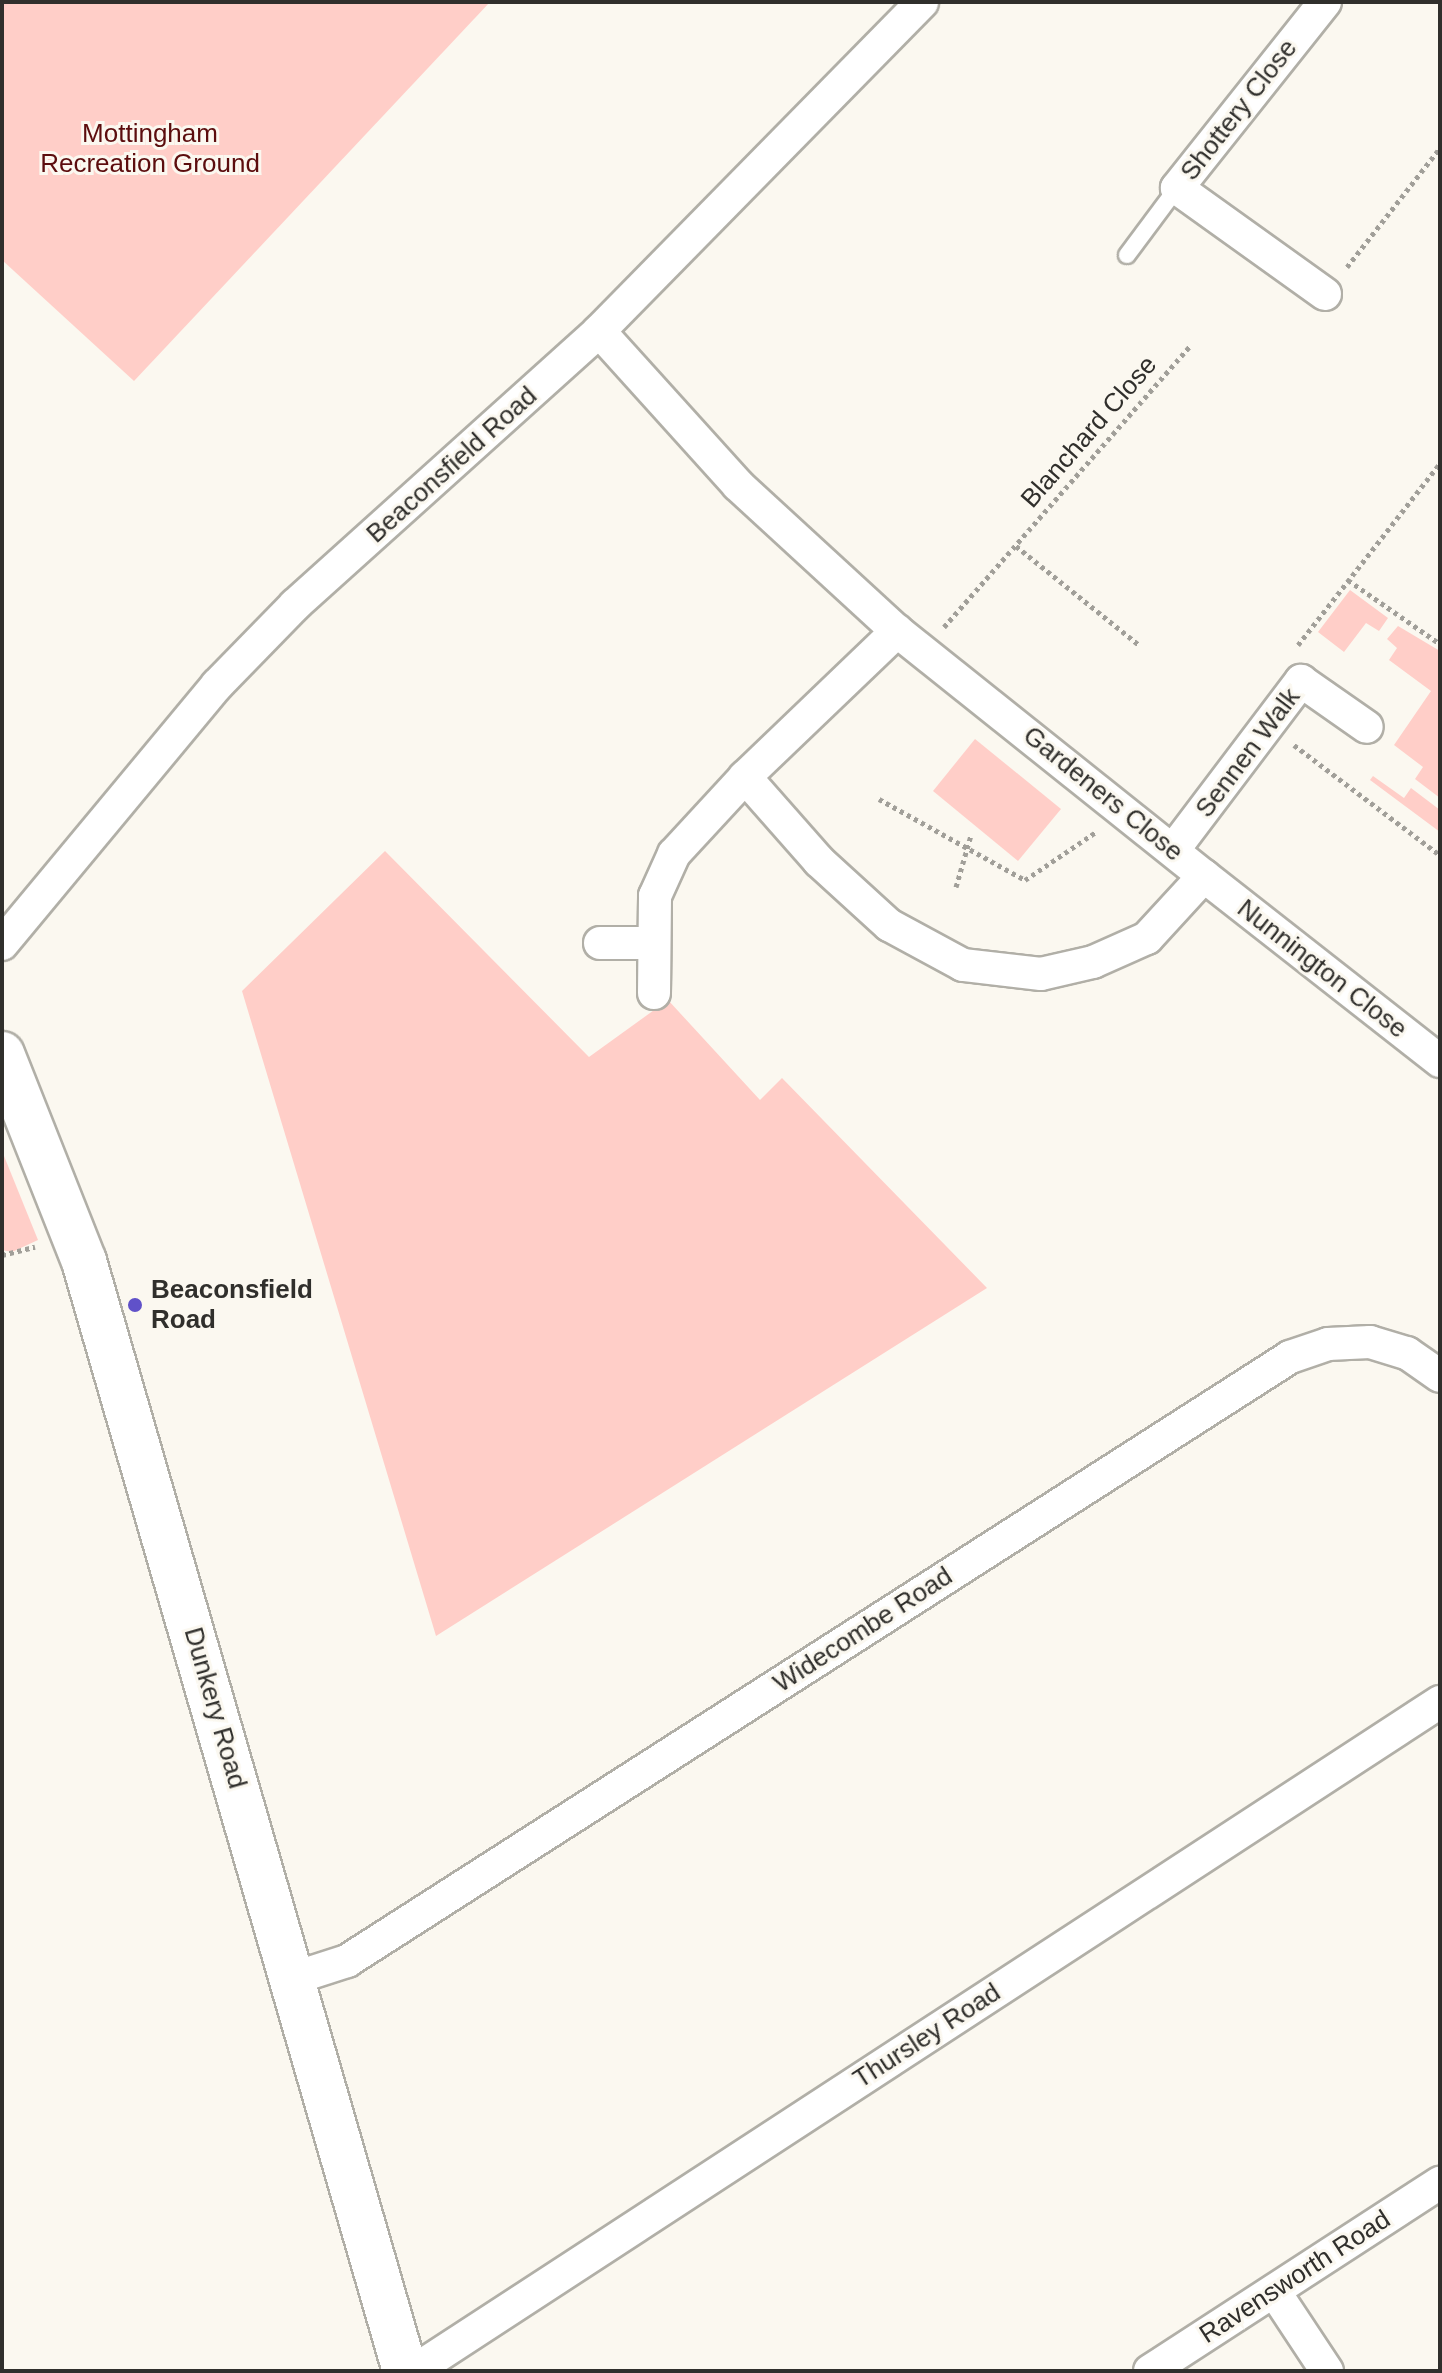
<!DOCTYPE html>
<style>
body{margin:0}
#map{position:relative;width:1442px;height:2373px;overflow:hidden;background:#fbf8f0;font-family:Arial,sans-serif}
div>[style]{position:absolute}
.green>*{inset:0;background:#ffcec8}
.path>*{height:5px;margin-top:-2.5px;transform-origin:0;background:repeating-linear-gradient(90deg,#a19f99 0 4px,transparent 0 8px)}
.roads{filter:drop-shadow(2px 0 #b1afa7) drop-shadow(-2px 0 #b1afa7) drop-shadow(0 2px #b1afa7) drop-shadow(0 -2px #b1afa7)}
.lane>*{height:16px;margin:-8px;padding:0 8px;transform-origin:8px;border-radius:8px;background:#fff}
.street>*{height:32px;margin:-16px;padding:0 16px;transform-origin:16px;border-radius:16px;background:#fff}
.secondary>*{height:44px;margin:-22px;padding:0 22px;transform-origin:22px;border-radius:22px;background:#fff}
.dots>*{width:22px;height:22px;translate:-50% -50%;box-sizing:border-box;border:4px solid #fbf8f0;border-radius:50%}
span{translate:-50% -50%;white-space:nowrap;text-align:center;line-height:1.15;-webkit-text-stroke:6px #fbf8f0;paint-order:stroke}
.street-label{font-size:26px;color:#302f2c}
.park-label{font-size:26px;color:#5c0d0e}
.poi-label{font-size:26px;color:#302f2c;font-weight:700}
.left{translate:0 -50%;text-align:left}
.frame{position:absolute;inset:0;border:4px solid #302f2c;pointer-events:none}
</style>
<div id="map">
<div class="green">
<div style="clip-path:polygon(2px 2px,490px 2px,134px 381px,2px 260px)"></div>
<div style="clip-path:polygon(1350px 590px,1388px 618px,1379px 631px,1366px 623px,1344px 652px,1318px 632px)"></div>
<div style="clip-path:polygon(1398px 626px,1440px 651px,1440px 798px,1415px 779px,1423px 767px,1394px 745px,1431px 691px,1389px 660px,1397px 648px,1387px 639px)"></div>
<div style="clip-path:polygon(975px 739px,1061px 809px,1018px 861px,933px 791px)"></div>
<div style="clip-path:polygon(1373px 776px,1404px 798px,1411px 788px,1440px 810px,1440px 832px,1370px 780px)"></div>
<div style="clip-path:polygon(385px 851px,589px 1057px,668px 1000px,760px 1100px,782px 1078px,987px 1288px,436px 1636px,242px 991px)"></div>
<div style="clip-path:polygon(2px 1151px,38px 1240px,12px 1252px,2px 1250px)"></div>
</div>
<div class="path">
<div style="left:1347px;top:267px;width:151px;rotate:-52deg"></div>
<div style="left:1016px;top:546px;width:158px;rotate:38.8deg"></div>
<div style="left:1348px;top:580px;width:112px;rotate:34.8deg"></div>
<div style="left:944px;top:627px;width:375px;rotate:-48.8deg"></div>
<div style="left:1298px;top:645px;width:231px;rotate:-52deg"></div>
<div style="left:1294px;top:745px;width:183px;rotate:37deg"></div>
<div style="left:879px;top:799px;width:167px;rotate:29deg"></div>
<div style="left:1025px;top:880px;width:86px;rotate:-34.1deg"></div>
<div style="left:956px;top:887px;width:54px;rotate:-73.9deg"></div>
<div style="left:2px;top:1255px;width:34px;rotate:-14deg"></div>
</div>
<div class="roads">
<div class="lane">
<div style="left:1127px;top:255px;width:84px;rotate:-53.3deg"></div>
</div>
<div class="street">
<div style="left:1325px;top:2px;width:238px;rotate:128.5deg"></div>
<div style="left:1177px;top:188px;width:182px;rotate:35.6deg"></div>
<div style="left:599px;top:331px;width:207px;rotate:47.9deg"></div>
<div style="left:738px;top:485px;width:216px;rotate:42.6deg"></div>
<div style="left:897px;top:631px;width:393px;rotate:38.6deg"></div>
<div style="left:1204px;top:876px;width:84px;rotate:132.6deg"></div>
<div style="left:1147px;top:938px;width:59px;rotate:156deg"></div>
<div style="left:1093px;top:962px;width:53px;rotate:167deg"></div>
<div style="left:1041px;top:974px;width:79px;rotate:-173.4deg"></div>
<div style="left:963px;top:965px;width:84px;rotate:-151.6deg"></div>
<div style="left:889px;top:925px;width:95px;rotate:-137.6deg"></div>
<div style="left:819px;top:861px;width:112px;rotate:-131.4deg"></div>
<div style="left:1174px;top:849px;width:211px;rotate:-52.9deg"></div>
<div style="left:1301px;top:681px;width:80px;rotate:34.9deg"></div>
<div style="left:1204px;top:876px;width:300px;rotate:38.1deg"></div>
<div style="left:600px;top:943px;width:51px"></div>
<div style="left:2px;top:944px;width:337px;rotate:-50.3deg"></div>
<div style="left:217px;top:685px;width:112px;rotate:-45.7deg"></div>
<div style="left:295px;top:605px;width:409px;rotate:-42deg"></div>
<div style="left:599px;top:331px;width:461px;rotate:-45.5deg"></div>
<div style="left:654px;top:993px;width:97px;rotate:-89.4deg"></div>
<div style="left:655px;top:896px;width:46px;rotate:-65.7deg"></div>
<div style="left:674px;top:854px;width:105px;rotate:-47.3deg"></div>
<div style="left:745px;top:777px;width:211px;rotate:-43.8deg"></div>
<div style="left:294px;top:1978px;width:56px;rotate:-17.8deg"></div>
<div style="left:347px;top:1961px;width:1120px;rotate:-32.64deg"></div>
<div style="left:1290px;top:1357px;width:40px;rotate:-18.9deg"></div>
<div style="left:1328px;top:1344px;width:42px;rotate:-2.7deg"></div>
<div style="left:1370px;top:1342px;width:39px;rotate:17deg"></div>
<div style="left:1407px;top:1353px;width:40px;rotate:34.9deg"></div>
<div style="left:1274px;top:2291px;width:96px;rotate:56.5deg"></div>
<div style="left:414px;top:2371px;width:1225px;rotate:-33.11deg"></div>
<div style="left:1150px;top:2371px;width:346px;rotate:-33deg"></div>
</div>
<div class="secondary">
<div style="left:2px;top:1054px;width:223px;rotate:68.4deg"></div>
<div style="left:84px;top:1261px;width:1155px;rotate:73.87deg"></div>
</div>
</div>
<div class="dots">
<div style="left:135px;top:1305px;background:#6051c9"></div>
</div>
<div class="street-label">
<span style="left:1239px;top:110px;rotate:-52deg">Shottery Close</span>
<span style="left:1089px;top:432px;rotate:-49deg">Blanchard Close</span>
<span style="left:452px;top:465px;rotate:-42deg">Beaconsfield Road</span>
<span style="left:1248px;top:753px;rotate:-53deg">Sennen Walk</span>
<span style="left:1103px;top:794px;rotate:39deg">Gardeners Close</span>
<span style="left:1322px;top:969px;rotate:38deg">Nunnington Close</span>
<span style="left:863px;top:1630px;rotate:-33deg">Widecombe Road</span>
<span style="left:215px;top:1708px;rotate:74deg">Dunkery Road</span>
<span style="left:927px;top:2036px;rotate:-33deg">Thursley Road</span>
<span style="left:1295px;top:2277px;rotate:-33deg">Ravensworth Road</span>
</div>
<div class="park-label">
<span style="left:150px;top:149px">Mottingham<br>Recreation Ground</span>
</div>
<div class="poi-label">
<span class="left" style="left:151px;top:1305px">Beaconsfield<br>Road</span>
</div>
<div class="frame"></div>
</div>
